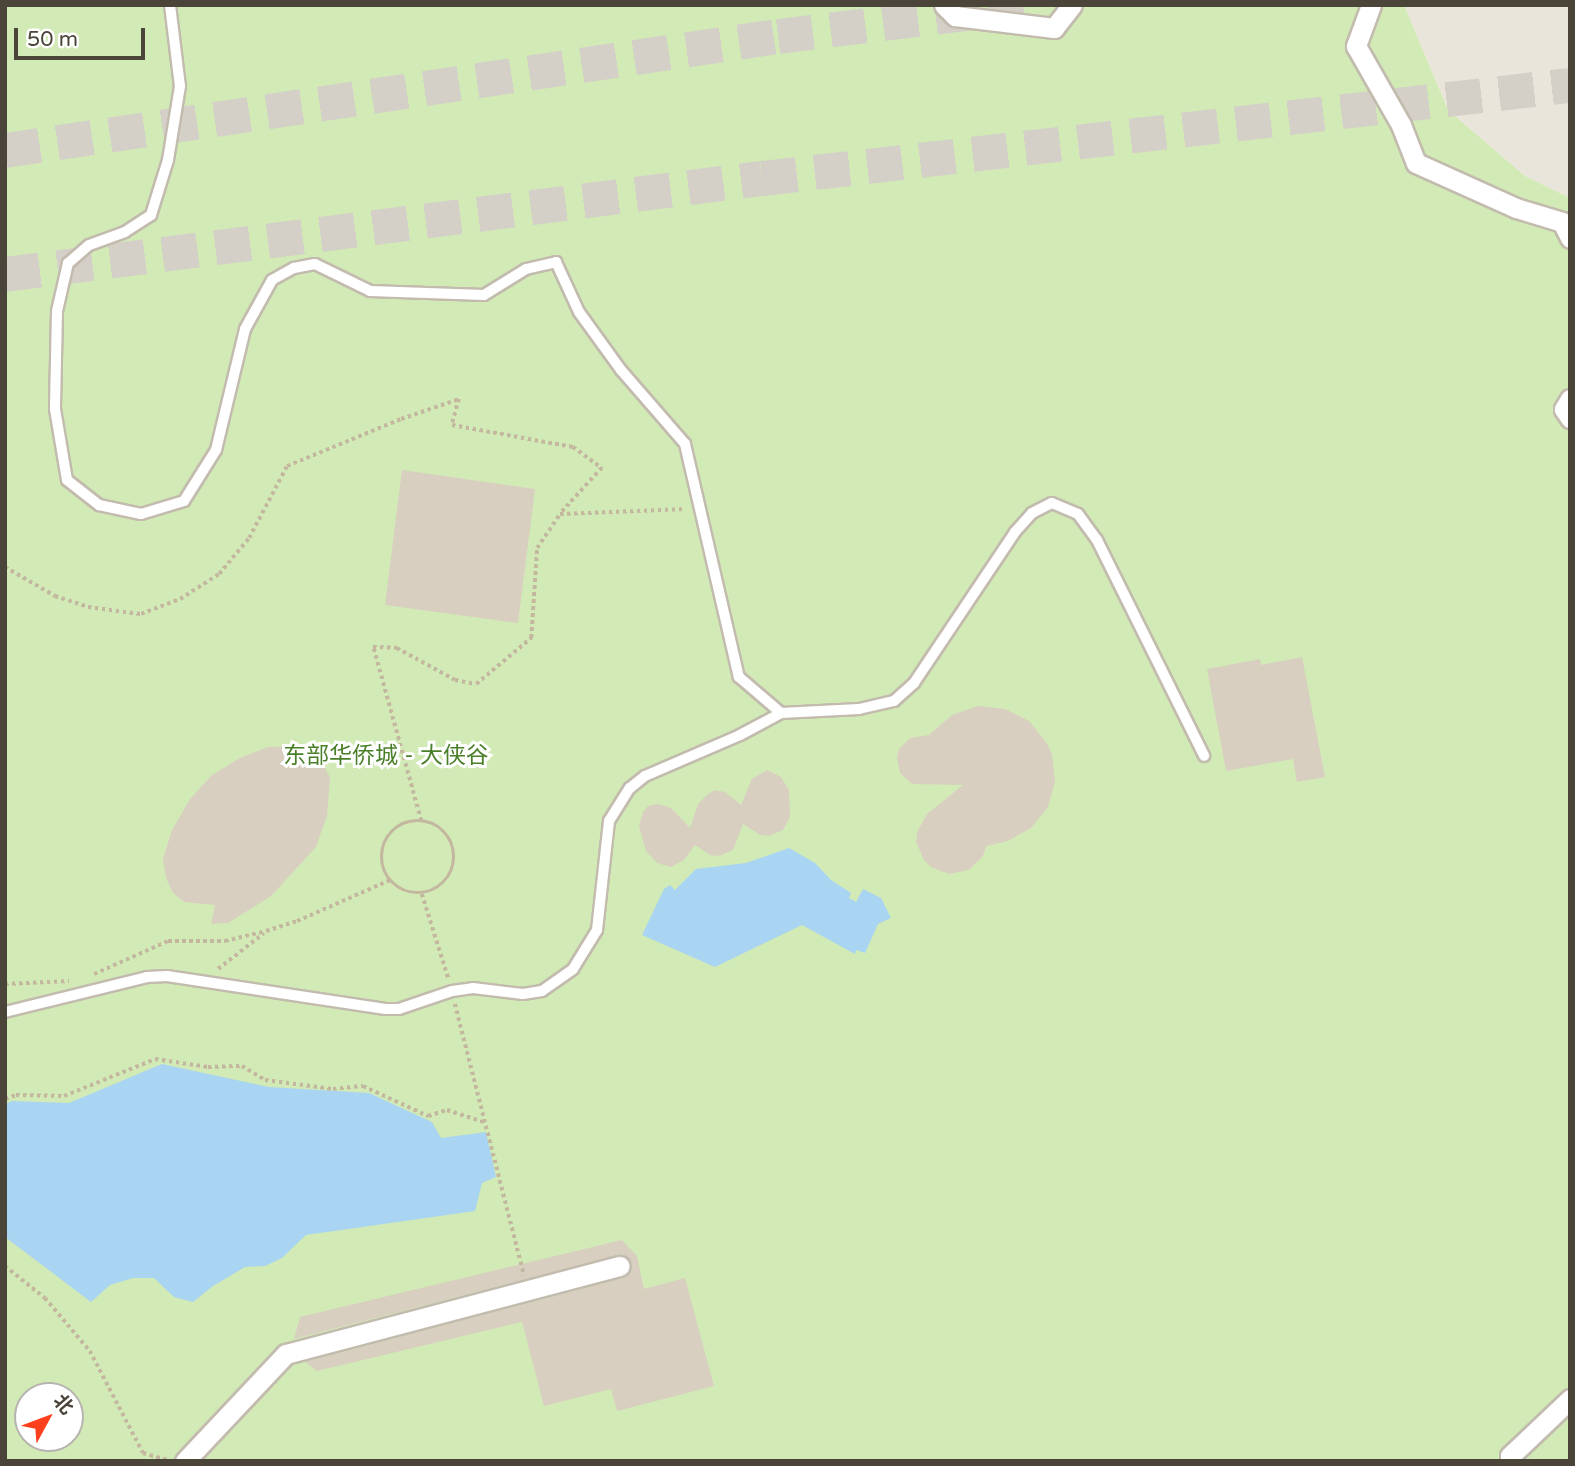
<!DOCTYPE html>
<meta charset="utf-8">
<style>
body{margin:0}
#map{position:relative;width:1575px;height:1466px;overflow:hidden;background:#f6f3ec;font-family:"Varela Round","Noto Sans SC",sans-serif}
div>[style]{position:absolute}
.residential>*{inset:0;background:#eae5da}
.green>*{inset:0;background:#d2eab5}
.water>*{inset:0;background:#a9d4f2}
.building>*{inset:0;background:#d8cfc1}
.highway-tunnel>*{height:35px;margin-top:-17.5px;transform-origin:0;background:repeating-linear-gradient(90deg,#d4d0c8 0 35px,transparent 0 53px)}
.path>*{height:3.5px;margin-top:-1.75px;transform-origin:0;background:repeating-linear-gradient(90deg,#c4b79f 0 3.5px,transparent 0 7px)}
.path>.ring{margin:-1.75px;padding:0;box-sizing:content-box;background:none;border:3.5px solid #c4b79f;border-radius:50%}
.roads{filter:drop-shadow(2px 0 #c2bbae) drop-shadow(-2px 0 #c2bbae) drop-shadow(0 2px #c2bbae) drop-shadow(0 -2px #c2bbae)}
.lane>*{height:10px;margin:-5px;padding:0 5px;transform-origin:5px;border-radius:5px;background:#fff}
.street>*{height:19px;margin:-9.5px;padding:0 9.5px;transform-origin:9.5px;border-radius:9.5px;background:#fff}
span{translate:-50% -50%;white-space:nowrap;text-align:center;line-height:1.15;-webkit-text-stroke:6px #fff;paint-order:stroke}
.park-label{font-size:23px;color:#4a7f2a}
.frame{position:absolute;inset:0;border:7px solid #4b4439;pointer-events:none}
.north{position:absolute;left:14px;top:1382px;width:70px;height:70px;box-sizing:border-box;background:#fff;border:2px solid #b7b4b0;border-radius:50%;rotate:49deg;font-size:19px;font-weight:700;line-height:28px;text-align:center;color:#4b4439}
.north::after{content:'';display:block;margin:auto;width:24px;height:32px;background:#fc3f1d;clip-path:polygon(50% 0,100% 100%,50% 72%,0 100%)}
.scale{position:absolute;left:14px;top:28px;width:131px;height:32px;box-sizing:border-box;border:4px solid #4b4439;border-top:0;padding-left:9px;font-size:21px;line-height:24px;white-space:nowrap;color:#4b4439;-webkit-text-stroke:5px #fff;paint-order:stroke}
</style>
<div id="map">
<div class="residential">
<div style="clip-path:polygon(1404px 5px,1570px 5px,1570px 198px,1525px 176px,1448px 110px)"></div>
</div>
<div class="green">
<div style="clip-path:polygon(evenodd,5px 5px,1404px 5px,1448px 110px,1525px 176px,1570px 198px,1570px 1461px,5px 1461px,5px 5px,28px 1396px,70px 1396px,70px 1438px,28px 1438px,28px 1396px)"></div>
</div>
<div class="water">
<div style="clip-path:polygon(789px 848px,815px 863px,831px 880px,851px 893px,849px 898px,856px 902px,863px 889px,881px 898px,891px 918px,878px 924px,865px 953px,856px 950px,855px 954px,802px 925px,715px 967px,642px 935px,664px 889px,670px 885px,675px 890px,696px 869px,746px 863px)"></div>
<div style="clip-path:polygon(162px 1064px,269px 1087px,369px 1093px,432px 1122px,441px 1138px,486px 1132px,496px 1177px,482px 1183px,475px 1211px,306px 1235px,282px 1258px,265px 1266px,245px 1267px,213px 1286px,193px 1302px,174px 1297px,154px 1278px,133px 1278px,110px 1285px,91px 1302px,5px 1237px,5px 1104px,12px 1101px,69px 1103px)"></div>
</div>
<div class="building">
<div style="clip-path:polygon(402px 470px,535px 489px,518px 623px,385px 605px)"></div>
<div style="clip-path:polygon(1302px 657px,1325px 777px,1297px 782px,1293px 759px,1226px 771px,1207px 669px,1260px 659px,1261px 665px)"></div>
<div style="clip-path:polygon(978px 706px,1005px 709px,1029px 721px,1046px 742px,1052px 754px,1055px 781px,1048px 807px,1031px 828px,1008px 841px,986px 846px,983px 856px,969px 870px,949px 874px,931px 867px,924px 860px,916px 842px,917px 832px,927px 814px,963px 785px,912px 784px,900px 773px,897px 757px,899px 749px,910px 738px,929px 735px,952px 715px)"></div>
<div style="clip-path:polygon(298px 746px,320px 759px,330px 777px,327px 816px,316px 847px,271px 896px,228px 923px,211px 924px,215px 905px,184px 902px,173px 893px,166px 878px,163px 859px,172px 830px,190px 799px,212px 775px,240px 758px,268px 747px)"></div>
<div style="clip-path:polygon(767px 770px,781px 777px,789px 790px,790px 817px,783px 830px,769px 836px,760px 835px,743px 824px,733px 850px,719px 856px,710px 855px,695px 845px,684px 860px,671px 867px,657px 863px,646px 851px,639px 826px,643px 812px,648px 806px,658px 804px,671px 808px,690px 828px,698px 804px,708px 794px,715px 790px,725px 792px,741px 805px,752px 779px)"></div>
<div style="clip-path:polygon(622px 1240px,637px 1256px,644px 1289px,685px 1278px,714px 1386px,617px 1411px,611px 1389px,544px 1406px,522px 1322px,317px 1371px,305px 1362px,623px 1278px,629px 1274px,632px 1264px,623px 1254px,294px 1339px,300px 1317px)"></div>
</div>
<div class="highway-tunnel">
<div style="left:5px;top:150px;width:781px;rotate:-8.39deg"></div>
<div style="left:778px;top:36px;width:256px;rotate:-7deg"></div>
<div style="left:5px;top:274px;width:763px;rotate:-7.23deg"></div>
<div style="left:762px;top:178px;width:813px;rotate:-6.57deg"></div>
</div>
<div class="path">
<div style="left:5px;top:567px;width:58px;rotate:30.1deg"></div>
<div style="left:55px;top:596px;width:35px;rotate:18deg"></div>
<div style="left:88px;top:607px;width:53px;rotate:7.5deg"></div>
<div style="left:141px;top:614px;width:42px;rotate:-21deg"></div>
<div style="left:180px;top:599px;width:46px;rotate:-32.7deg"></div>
<div style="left:219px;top:574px;width:47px;rotate:-50.2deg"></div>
<div style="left:249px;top:538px;width:81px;rotate:-62.2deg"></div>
<div style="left:287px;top:466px;width:123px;rotate:-22.4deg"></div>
<div style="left:401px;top:419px;width:61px;rotate:-19deg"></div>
<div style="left:459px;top:399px;width:27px;rotate:105deg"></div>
<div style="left:452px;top:425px;width:123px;rotate:10.3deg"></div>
<div style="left:573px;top:447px;width:36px;rotate:36deg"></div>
<div style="left:602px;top:468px;width:62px;rotate:132.4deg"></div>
<div class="ring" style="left:382px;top:821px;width:68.5px;height:68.5px"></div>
<div style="left:421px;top:821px;width:180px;rotate:-105.4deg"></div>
<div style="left:373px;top:647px;width:24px;rotate:2deg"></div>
<div style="left:397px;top:648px;width:66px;rotate:28.9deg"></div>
<div style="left:455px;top:680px;width:21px;rotate:11deg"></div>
<div style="left:476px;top:684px;width:72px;rotate:-39.9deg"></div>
<div style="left:531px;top:638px;width:90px;rotate:-86.2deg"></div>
<div style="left:537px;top:548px;width:41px;rotate:-55.9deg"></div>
<div style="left:560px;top:514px;width:126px;rotate:-2.3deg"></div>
<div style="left:422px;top:894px;width:90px;rotate:72.6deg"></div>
<div style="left:218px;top:969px;width:58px;rotate:-38deg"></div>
<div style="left:94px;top:974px;width:81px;rotate:-24deg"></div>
<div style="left:168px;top:941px;width:57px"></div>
<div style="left:225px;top:941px;width:42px;rotate:-13.7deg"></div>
<div style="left:266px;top:931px;width:33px;rotate:-18deg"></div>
<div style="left:297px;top:921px;width:102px;rotate:-23.8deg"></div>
<div style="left:5px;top:984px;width:64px;rotate:-2.7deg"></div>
<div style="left:455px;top:1004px;width:280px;rotate:75.7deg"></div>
<div style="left:5px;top:1099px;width:12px;rotate:-20deg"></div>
<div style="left:16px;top:1095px;width:48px;rotate:1.2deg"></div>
<div style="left:64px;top:1096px;width:98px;rotate:-22.1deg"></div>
<div style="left:155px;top:1059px;width:54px;rotate:8.6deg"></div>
<div style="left:208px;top:1067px;width:34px;rotate:-2deg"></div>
<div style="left:242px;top:1066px;width:27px;rotate:31deg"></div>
<div style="left:265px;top:1080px;width:69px;rotate:7.5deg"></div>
<div style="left:333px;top:1089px;width:30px;rotate:-6deg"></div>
<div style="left:363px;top:1086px;width:72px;rotate:24.8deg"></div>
<div style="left:428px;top:1116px;width:20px;rotate:-18deg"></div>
<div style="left:447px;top:1110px;width:40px;rotate:18deg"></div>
<div style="left:5px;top:1266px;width:51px;rotate:38.7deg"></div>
<div style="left:45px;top:1298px;width:70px;rotate:49.7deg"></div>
<div style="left:90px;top:1351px;width:115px;rotate:62.5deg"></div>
<div style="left:143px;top:1453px;width:26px;rotate:16deg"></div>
</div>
<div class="roads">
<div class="lane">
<div style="left:170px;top:5px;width:82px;rotate:83deg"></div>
<div style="left:180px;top:86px;width:75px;rotate:99.2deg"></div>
<div style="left:168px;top:160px;width:58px;rotate:107.2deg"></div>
<div style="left:151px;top:215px;width:31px;rotate:147deg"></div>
<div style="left:125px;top:232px;width:38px;rotate:160deg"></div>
<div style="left:89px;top:245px;width:28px;rotate:139deg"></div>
<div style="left:68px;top:263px;width:49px;rotate:102.9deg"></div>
<div style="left:57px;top:311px;width:98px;rotate:91.2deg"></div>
<div style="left:55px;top:409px;width:72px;rotate:80.4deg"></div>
<div style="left:67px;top:480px;width:41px;rotate:38deg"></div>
<div style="left:99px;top:505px;width:43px;rotate:12.1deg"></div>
<div style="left:141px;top:514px;width:45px;rotate:-16.8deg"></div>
<div style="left:184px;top:501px;width:60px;rotate:-57.9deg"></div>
<div style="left:216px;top:450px;width:124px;rotate:-76.5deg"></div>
<div style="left:245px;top:329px;width:56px;rotate:-61.1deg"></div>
<div style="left:272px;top:280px;width:25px;rotate:-29deg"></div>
<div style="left:294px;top:268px;width:21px;rotate:-11deg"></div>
<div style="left:315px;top:264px;width:61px;rotate:26.1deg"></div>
<div style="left:370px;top:291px;width:114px;rotate:2deg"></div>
<div style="left:484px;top:295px;width:49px;rotate:-31.8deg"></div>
<div style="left:526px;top:269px;width:31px;rotate:-13deg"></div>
<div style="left:556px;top:262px;width:55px;rotate:65.3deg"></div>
<div style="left:579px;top:312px;width:72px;rotate:54.1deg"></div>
<div style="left:621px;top:370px;width:98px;rotate:49.1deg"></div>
<div style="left:685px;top:444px;width:239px;rotate:77deg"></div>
<div style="left:739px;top:677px;width:55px;rotate:40.6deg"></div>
<div style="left:5px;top:1012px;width:146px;rotate:-13.8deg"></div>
<div style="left:147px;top:977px;width:20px;rotate:-3deg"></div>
<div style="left:167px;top:976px;width:221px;rotate:8.6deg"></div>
<div style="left:386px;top:1009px;width:13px"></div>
<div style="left:399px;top:1009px;width:56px;rotate:-18.8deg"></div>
<div style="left:452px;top:991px;width:21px;rotate:-8deg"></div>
<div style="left:473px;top:988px;width:50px;rotate:6.8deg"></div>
<div style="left:523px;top:994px;width:19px;rotate:-9deg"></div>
<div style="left:542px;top:991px;width:38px;rotate:-35deg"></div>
<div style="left:573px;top:969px;width:46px;rotate:-58.4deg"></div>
<div style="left:597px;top:930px;width:110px;rotate:-83.7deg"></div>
<div style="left:609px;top:821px;width:39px;rotate:-58deg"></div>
<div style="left:630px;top:788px;width:19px;rotate:-39deg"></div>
<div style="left:645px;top:776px;width:103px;rotate:-23.3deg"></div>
<div style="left:740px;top:735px;width:47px;rotate:-28.2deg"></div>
<div style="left:781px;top:713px;width:78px;rotate:-2.9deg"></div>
<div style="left:859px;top:709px;width:36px;rotate:-13deg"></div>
<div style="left:894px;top:701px;width:27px;rotate:-42deg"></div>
<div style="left:914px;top:683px;width:182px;rotate:-56.2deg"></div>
<div style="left:1015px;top:532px;width:25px;rotate:-48deg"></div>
<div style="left:1032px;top:513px;width:22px;rotate:-27deg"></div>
<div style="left:1052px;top:503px;width:28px;rotate:23deg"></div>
<div style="left:1078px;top:514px;width:32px;rotate:54deg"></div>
<div style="left:1097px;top:540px;width:241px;rotate:63.6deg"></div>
</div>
<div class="street">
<div style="left:944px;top:5px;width:16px;rotate:45deg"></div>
<div style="left:955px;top:16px;width:100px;rotate:6.9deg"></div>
<div style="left:1054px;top:28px;width:29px;rotate:-52deg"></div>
<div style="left:1371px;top:5px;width:44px;rotate:110.1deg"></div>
<div style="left:1356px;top:46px;width:91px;rotate:60.3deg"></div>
<div style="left:1401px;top:125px;width:41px;rotate:68.5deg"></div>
<div style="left:1416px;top:163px;width:110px;rotate:24.2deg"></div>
<div style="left:1516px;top:208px;width:48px;rotate:16.9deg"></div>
<div style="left:1562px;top:222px;width:18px;rotate:63deg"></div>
<div style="left:1570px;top:399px;width:12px;rotate:121deg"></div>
<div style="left:1564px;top:409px;width:11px;rotate:56deg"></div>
<div style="left:185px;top:1461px;width:147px;rotate:-46.7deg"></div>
<div style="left:286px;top:1354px;width:345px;rotate:-14.8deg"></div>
<div style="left:1510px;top:1461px;width:5px;rotate:-90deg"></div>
<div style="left:1510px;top:1456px;width:83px;rotate:-43.5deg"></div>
</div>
</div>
<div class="park-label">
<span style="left:386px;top:756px">东部华侨城 - 大侠谷</span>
</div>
<div class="frame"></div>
<div class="north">北</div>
<div class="scale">50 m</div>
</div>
